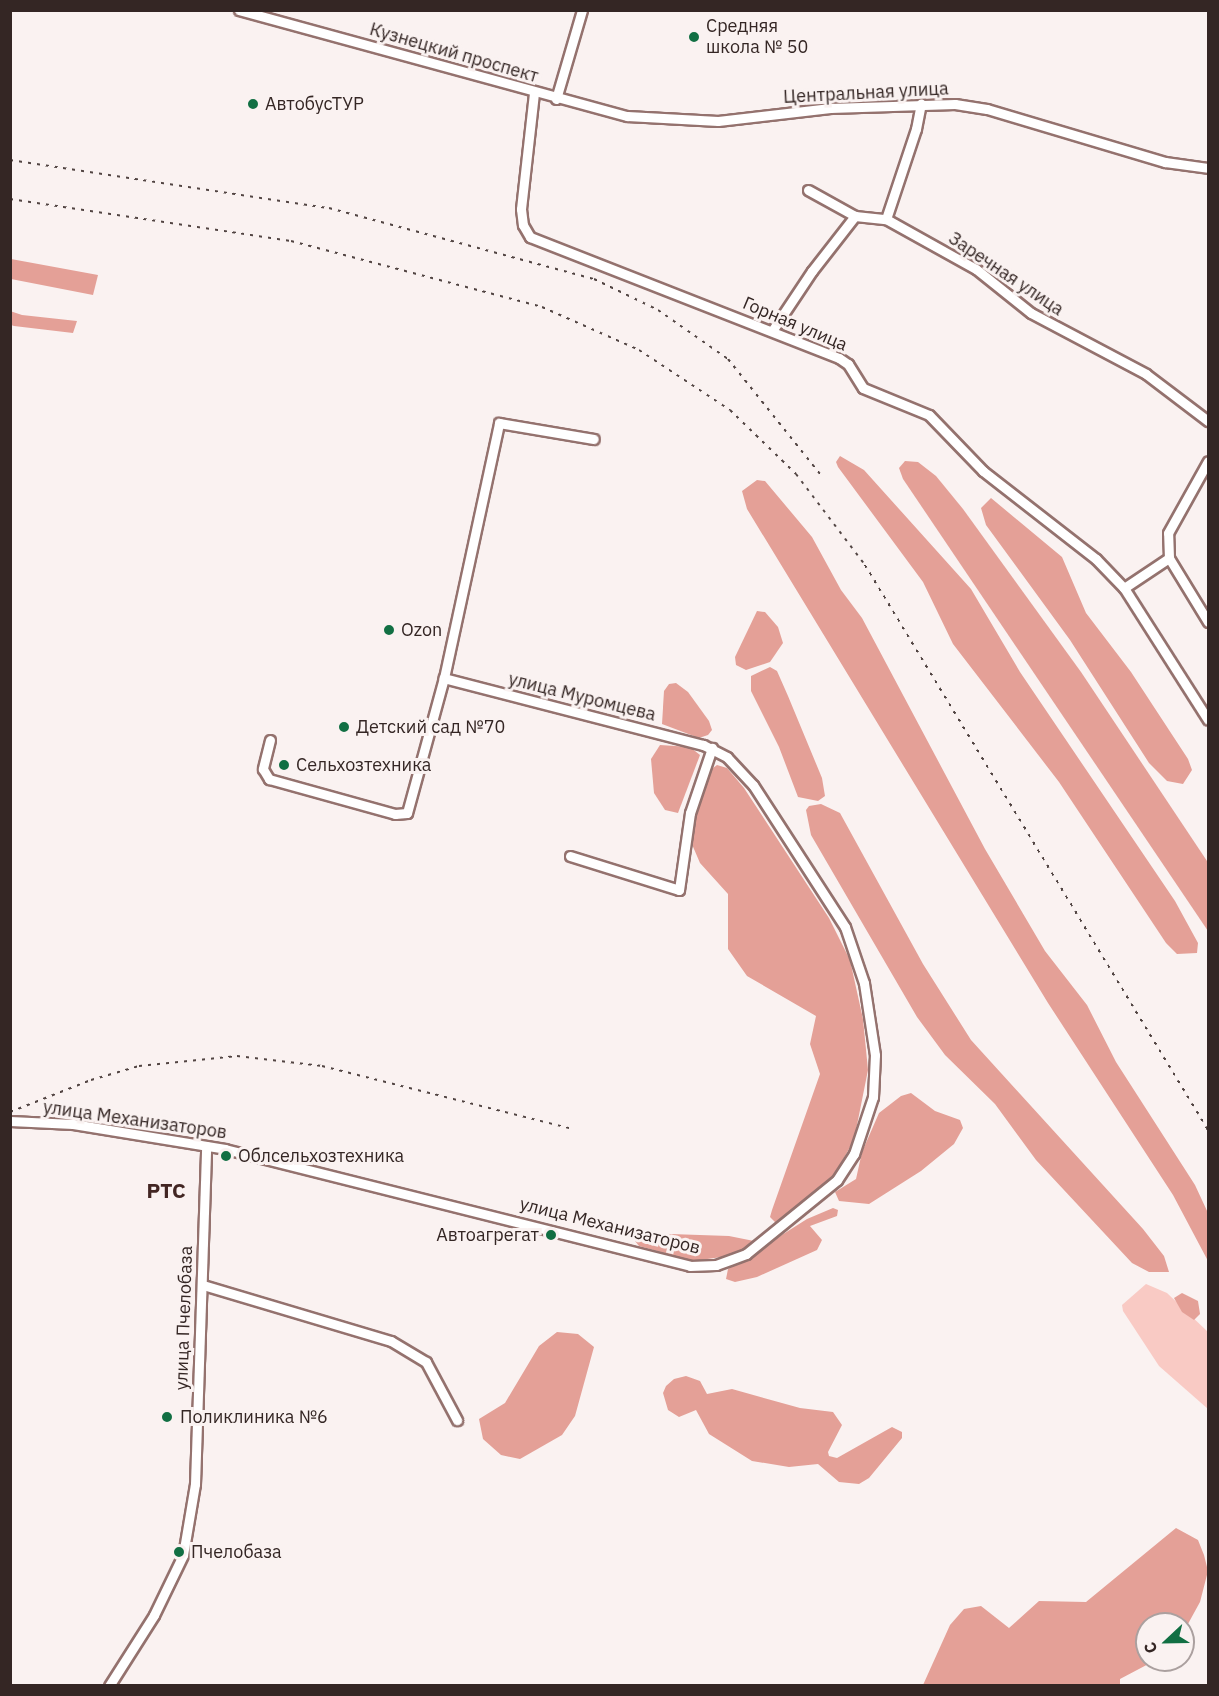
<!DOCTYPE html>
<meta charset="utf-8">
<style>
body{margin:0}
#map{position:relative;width:1219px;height:1696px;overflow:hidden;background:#faf2f1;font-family:"IBM Plex Sans",sans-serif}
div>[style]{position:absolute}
.green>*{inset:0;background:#f9cac4}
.forest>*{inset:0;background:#e4a097}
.roads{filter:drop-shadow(2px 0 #94726e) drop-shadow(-2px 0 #94726e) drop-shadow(0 2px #94726e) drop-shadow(0 -2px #94726e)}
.minor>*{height:9px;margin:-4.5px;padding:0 4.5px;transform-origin:4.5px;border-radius:4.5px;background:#fff}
.rail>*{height:2px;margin-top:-1px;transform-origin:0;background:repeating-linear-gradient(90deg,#524543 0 3px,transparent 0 9px)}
.dots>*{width:16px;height:16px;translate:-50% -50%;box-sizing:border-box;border:3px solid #faf2f1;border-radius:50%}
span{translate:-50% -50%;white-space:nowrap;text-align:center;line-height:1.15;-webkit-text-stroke:6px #faf2f1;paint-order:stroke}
.poi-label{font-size:18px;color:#342624}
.left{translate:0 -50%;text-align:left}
.right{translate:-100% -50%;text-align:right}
.street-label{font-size:18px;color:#342624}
.quarter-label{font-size:21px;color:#422623;font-weight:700}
.frame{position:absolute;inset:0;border:12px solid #342624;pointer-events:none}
.north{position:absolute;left:1135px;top:1612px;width:60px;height:60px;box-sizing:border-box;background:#faf2f1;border:2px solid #aba09f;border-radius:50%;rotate:248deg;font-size:16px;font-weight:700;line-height:24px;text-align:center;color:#342624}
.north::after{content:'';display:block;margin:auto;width:21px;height:27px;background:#116f43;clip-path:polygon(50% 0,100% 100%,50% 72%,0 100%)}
</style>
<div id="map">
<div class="green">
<div style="clip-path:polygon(1146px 1284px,1167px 1293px,1208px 1332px,1208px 1409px,1159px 1366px,1123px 1311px,1122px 1305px)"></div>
</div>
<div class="forest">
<div style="clip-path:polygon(11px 259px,98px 275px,93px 295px,11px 279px)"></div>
<div style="clip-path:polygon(10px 311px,22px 315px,77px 321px,73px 333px,14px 326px,11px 325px)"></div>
<div style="clip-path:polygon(840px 456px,864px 470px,971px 589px,1020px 672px,1175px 901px,1198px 943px,1197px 953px,1177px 954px,1166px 943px,1059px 782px,953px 644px,923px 582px,838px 467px,836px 462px)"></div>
<div style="clip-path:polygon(905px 461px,918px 462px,936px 476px,963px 509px,1081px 672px,1207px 861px,1208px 931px,903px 479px,899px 468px)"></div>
<div style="clip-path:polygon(757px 480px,765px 481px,812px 537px,841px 590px,862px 618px,985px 849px,1045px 951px,1087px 1005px,1116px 1062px,1195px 1185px,1208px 1213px,1208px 1261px,1173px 1195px,1048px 1003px,747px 509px,742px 491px)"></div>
<div style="clip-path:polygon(991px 498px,1062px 557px,1086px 613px,1131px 672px,1188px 759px,1192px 770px,1183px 784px,1167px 781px,1149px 763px,1070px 640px,986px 525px,981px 508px)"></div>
<div style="clip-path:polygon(757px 611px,765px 612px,778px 627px,783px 643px,770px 662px,746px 670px,736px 665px,735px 657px)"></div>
<div style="clip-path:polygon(770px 667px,777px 671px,788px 696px,822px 778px,825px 796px,818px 801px,798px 797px,779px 747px,751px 691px,751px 676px)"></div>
<div style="clip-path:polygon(676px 683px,688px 692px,709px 721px,712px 730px,708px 735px,699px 738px,662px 724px,664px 691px,669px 684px)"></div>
<div style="clip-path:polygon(660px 745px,690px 747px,700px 755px,678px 813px,665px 810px,654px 793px,651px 759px)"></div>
<div style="clip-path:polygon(717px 765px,727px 768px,744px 788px,829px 918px,850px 960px,863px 1019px,868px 1070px,854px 1140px,832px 1179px,776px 1223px,770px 1217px,772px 1210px,820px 1074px,810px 1044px,816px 1016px,747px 976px,728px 949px,728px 894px,700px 863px,691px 842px,693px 811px,709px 771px)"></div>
<div style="clip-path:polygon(821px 804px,840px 813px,923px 964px,971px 1040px,1143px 1229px,1164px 1256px,1169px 1272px,1149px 1272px,1132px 1263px,1036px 1160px,995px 1104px,945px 1055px,917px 1017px,811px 835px,806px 810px,809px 806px)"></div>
<div style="clip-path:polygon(911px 1093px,935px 1111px,960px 1120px,963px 1128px,954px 1144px,921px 1171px,869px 1204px,839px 1201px,835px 1192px,856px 1179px,862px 1152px,879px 1113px,901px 1096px)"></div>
<div style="clip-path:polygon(833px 1208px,838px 1210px,837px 1216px,810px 1226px,822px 1240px,817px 1250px,757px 1277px,735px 1282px,726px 1279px,728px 1269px,807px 1219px)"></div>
<div style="clip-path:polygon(641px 1233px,729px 1236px,754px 1241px,736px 1255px,693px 1261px,639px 1246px,635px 1241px)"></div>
<div style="clip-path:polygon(1182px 1293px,1198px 1301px,1200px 1314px,1194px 1320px,1182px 1312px,1174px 1298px)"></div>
<div style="clip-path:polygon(557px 1332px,578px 1334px,594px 1347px,575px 1416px,562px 1435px,520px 1459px,501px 1455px,483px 1439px,479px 1419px,505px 1403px,539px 1346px)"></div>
<div style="clip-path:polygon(686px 1376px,700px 1381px,707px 1394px,732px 1389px,800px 1408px,833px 1412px,842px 1425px,828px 1452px,829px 1456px,837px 1458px,892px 1427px,902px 1432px,902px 1438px,869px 1478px,859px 1484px,839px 1482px,818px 1464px,789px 1467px,752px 1461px,709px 1434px,696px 1410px,679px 1417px,668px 1410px,663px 1393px,666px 1386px,674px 1379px)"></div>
<div style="clip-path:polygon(1176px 1528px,1198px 1540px,1204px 1555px,1208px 1571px,1200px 1602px,1183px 1633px,1183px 1624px,1147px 1624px,1147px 1660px,1156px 1660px,1120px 1679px,1120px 1685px,923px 1685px,950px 1625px,964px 1609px,981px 1606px,1009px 1628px,1039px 1601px,1086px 1602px)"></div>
</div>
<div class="roads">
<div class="minor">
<div style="left:239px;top:10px;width:402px;rotate:15.3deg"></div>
<div style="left:627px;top:116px;width:91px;rotate:3.1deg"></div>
<div style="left:718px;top:121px;width:113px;rotate:-6.6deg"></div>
<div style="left:830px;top:108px;width:125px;rotate:-1.8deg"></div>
<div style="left:955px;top:104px;width:32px;rotate:9deg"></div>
<div style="left:987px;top:109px;width:186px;rotate:16.6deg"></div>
<div style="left:1165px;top:162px;width:43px;rotate:7.9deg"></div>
<div style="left:534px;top:93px;width:117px;rotate:96.4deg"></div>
<div style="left:521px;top:209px;width:16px;rotate:83deg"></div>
<div style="left:523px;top:225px;width:14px;rotate:60deg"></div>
<div style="left:530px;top:237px;width:332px;rotate:21.4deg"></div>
<div style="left:839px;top:358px;width:11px;rotate:34deg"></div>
<div style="left:848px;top:364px;width:28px;rotate:58deg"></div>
<div style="left:863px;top:388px;width:71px;rotate:22.2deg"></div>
<div style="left:929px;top:415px;width:78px;rotate:46deg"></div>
<div style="left:983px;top:471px;width:143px;rotate:37.9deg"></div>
<div style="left:1096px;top:559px;width:40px;rotate:46deg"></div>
<div style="left:1124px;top:588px;width:156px;rotate:57.5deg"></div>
<div style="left:556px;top:99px;width:93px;rotate:-73.7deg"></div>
<div style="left:808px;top:190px;width:54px;rotate:29deg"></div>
<div style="left:855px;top:216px;width:31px;rotate:6deg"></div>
<div style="left:886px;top:219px;width:103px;rotate:29.1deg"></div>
<div style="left:976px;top:269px;width:70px;rotate:38.7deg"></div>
<div style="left:1031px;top:313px;width:130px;rotate:27.9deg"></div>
<div style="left:1146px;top:374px;width:78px;rotate:37.2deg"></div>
<div style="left:886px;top:219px;width:95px;rotate:-71.6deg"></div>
<div style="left:916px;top:129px;width:26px;rotate:-79deg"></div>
<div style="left:772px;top:331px;width:72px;rotate:-56.3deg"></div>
<div style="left:812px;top:271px;width:70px;rotate:-52deg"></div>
<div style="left:1169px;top:558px;width:25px;rotate:-92deg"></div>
<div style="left:1168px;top:533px;width:82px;rotate:-60.9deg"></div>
<div style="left:1124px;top:588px;width:54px;rotate:-33.7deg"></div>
<div style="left:1169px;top:558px;width:75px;rotate:58.6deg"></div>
<div style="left:270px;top:740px;width:30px;rotate:104deg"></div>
<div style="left:263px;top:769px;width:12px;rotate:59deg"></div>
<div style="left:269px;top:779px;width:131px;rotate:15.5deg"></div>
<div style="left:395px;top:814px;width:12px;rotate:-5deg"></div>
<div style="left:407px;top:813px;width:140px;rotate:-74.7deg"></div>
<div style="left:444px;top:678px;width:261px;rotate:-77.8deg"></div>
<div style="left:499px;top:423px;width:96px;rotate:9.6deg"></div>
<div style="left:570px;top:856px;width:114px;rotate:17.3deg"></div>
<div style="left:679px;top:890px;width:78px;rotate:-81.9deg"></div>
<div style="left:690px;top:813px;width:69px;rotate:-71.3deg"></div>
<div style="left:10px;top:1121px;width:63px;rotate:2.7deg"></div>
<div style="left:73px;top:1124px;width:154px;rotate:9.3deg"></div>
<div style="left:225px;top:1149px;width:479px;rotate:14.1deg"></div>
<div style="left:690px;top:1266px;width:26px;rotate:-2deg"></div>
<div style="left:716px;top:1265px;width:32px;rotate:-20deg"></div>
<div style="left:746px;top:1254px;width:117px;rotate:-39.1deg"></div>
<div style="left:837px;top:1180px;width:31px;rotate:-57deg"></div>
<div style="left:854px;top:1154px;width:60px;rotate:-71.6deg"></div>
<div style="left:873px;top:1097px;width:42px;rotate:-87.3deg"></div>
<div style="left:875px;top:1055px;width:73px;rotate:-98.7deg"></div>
<div style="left:864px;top:983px;width:59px;rotate:-108.7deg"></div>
<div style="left:845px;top:927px;width:169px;rotate:-122.9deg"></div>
<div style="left:753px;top:785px;width:38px;rotate:-133deg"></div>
<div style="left:727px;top:757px;width:27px;rotate:-153deg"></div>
<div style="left:703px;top:745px;width:268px;rotate:-165.5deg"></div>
<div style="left:203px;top:1285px;width:196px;rotate:16.6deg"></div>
<div style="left:391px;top:1341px;width:41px;rotate:31deg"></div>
<div style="left:426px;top:1362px;width:66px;rotate:61.9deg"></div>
<div style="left:109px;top:1686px;width:84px;rotate:-57.6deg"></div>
<div style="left:154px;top:1615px;width:67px;rotate:-64.2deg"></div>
<div style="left:183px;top:1555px;width:72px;rotate:-80.4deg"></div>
<div style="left:195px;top:1484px;width:338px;rotate:-88.1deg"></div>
</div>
</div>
<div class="rail">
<div style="left:10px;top:160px;width:323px;rotate:8.6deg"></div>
<div style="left:329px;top:208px;width:274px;rotate:15deg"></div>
<div style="left:594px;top:279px;width:71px;rotate:25.8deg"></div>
<div style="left:658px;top:310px;width:85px;rotate:35deg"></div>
<div style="left:728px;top:359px;width:149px;rotate:51.3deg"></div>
<div style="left:10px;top:199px;width:284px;rotate:8.5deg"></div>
<div style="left:291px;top:241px;width:260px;rotate:14.7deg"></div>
<div style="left:542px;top:307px;width:106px;rotate:23.9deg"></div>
<div style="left:639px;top:350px;width:109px;rotate:33.4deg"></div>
<div style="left:730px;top:410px;width:92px;rotate:44.1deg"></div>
<div style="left:796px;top:474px;width:114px;rotate:52.8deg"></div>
<div style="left:865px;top:565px;width:661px;rotate:58.74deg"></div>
<div style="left:10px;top:1112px;width:87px;rotate:-21.6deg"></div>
<div style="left:91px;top:1080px;width:50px;rotate:-16.3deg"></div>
<div style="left:139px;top:1066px;width:99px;rotate:-5.8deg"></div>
<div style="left:237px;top:1056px;width:86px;rotate:6.7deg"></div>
<div style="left:322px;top:1066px;width:259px;rotate:14.1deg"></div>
</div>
<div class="dots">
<div style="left:694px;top:37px;background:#116f43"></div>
<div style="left:253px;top:104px;background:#116f43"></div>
<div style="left:389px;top:630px;background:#116f43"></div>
<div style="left:344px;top:727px;background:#116f43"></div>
<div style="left:284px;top:765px;background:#116f43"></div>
<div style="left:226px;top:1156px;background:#116f43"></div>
<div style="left:551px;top:1235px;background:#116f43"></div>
<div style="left:167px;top:1417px;background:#116f43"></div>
<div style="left:179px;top:1552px;background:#116f43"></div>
</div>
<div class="poi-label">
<span class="left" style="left:706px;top:37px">Средняя<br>школа № 50</span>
<span class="left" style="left:265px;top:104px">АвтобусТУР</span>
<span class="left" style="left:401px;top:630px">Ozon</span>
<span class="left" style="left:356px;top:727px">Детский сад №70</span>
<span class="left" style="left:296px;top:765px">Сельхозтехника</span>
<span class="left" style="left:238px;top:1156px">Облсельхозтехника</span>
<span class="right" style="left:539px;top:1235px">Автоагрегат</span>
<span class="left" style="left:180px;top:1417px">Поликлиника №6</span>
<span class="left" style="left:191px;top:1552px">Пчелобаза</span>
</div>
<div class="street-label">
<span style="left:454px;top:53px;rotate:16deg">Кузнецкий проспект</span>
<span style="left:866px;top:93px;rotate:-3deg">Центральная улица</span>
<span style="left:1006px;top:274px;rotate:34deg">Заречная улица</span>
<span style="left:795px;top:324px;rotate:23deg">Горная улица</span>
<span style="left:582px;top:697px;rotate:14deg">улица Муромцева</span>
<span style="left:135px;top:1120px;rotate:8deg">улица Механизаторов</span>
<span style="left:610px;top:1226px;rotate:14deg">улица Механизаторов</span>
<span style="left:184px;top:1318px;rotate:-88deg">улица Пчелобаза</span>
</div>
<div class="quarter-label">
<span style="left:166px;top:1190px">РТС</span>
</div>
<div class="frame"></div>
<div class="north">С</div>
</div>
